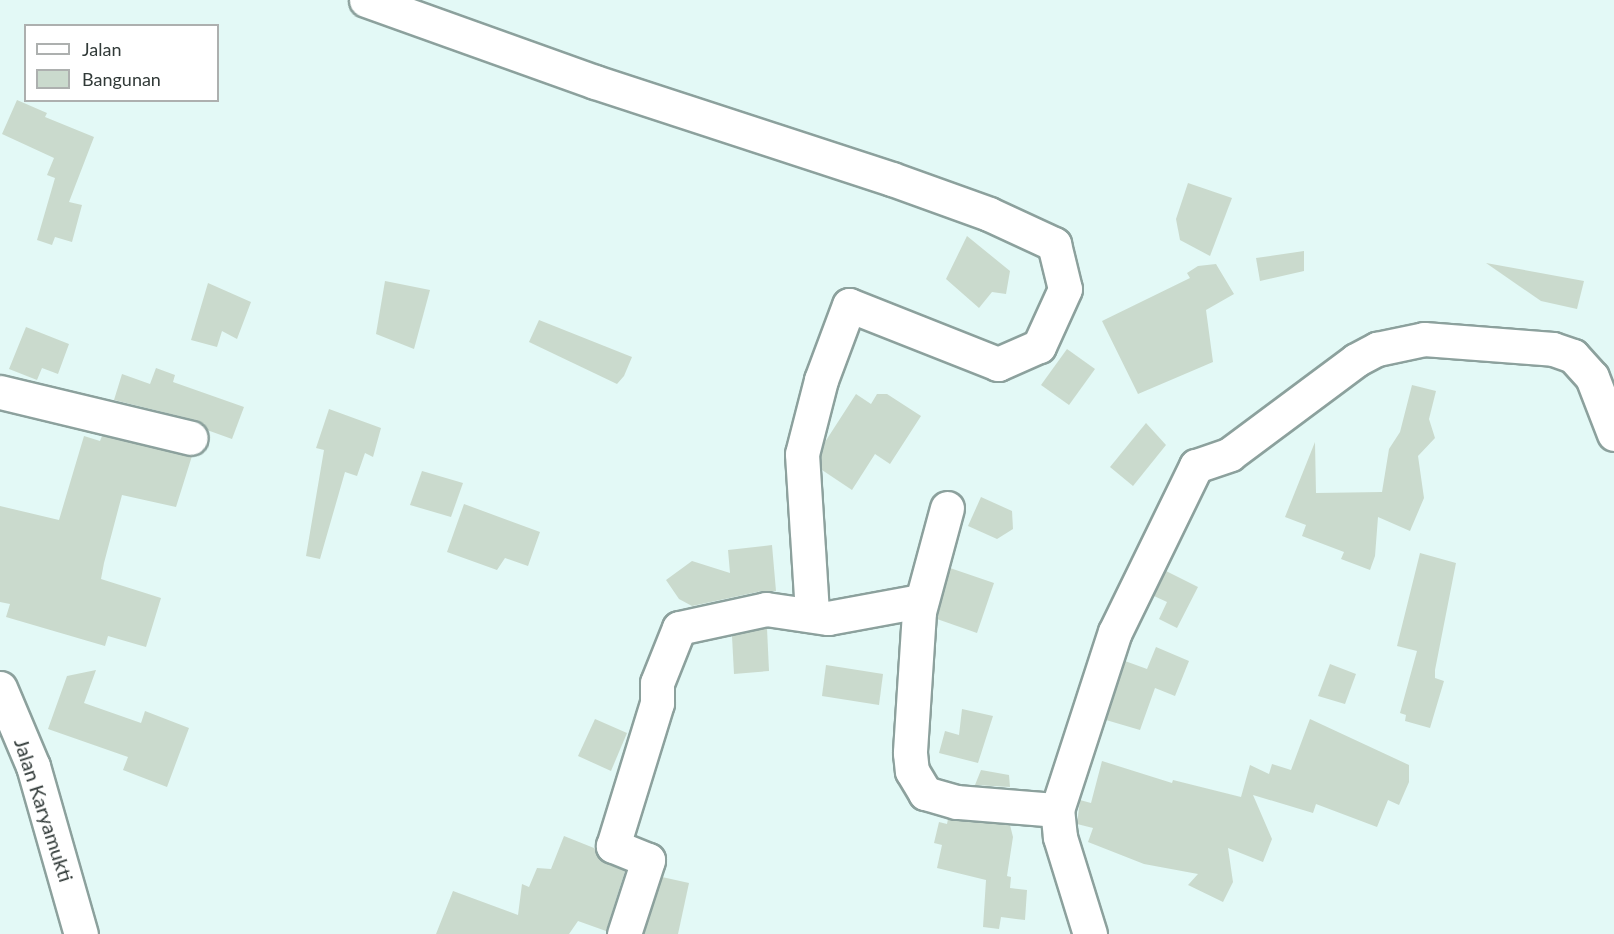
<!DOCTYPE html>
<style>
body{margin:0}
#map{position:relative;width:1614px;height:934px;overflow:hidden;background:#e3f9f6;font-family:Lato,sans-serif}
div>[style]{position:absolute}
.building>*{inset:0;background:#cadacd}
.roads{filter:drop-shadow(2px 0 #8ca19d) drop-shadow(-2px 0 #8ca19d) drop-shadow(0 2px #8ca19d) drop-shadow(0 -2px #8ca19d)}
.minor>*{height:33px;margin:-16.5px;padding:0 16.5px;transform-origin:16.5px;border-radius:16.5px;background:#fff}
span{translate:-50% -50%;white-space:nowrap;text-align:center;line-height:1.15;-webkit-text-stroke:5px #fff;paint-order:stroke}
.street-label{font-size:20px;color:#313a38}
.legend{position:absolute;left:24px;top:24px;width:195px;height:78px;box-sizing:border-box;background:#fff;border:2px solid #adb0af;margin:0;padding:8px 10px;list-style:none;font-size:18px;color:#313a38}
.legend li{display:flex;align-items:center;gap:12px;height:30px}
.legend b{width:30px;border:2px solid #adb0af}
</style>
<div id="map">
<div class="building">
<div style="clip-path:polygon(17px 100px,47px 113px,45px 117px,94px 137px,69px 202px,82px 205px,72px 242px,55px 237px,52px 245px,37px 240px,55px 178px,47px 175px,54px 158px,2px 134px)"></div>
<div style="clip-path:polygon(1188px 183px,1232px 198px,1210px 256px,1180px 240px,1176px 219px)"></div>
<div style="clip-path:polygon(967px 236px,1010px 271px,1006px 294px,992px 292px,979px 308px,946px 279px)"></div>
<div style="clip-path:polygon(1304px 251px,1304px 271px,1260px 281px,1256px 258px)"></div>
<div style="clip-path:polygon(1486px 263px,1584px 281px,1577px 309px,1541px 301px)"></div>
<div style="clip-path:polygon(1216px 264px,1234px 294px,1206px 310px,1213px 362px,1138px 394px,1102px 321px,1190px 278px,1187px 273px,1198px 266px)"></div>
<div style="clip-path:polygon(385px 281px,430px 290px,414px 349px,376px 334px)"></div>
<div style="clip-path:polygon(208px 283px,251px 302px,237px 339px,222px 331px,217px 347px,191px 340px)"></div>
<div style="clip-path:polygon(539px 320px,632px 357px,624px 376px,617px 384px,529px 342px)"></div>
<div style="clip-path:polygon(26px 327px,69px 344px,58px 374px,42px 368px,37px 380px,9px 369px)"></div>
<div style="clip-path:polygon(1067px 349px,1095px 369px,1069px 405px,1041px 385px)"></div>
<div style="clip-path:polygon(156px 368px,175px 375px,173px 382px,244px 407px,232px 439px,207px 430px,195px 420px,114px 400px,122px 374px,150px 384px)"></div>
<div style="clip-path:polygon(1412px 385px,1436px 391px,1429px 419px,1435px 438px,1418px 456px,1424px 498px,1410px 531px,1378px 517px,1375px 556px,1370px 570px,1341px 559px,1344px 552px,1302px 536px,1306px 525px,1285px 517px,1315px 442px,1316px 493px,1382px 492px,1389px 449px,1400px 432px)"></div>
<div style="clip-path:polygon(856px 394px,871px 404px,877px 394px,887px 394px,921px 416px,890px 464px,875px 454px,852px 490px,822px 470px,821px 456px,825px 442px)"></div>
<div style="clip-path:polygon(329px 409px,381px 428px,373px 457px,365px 453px,357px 476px,345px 472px,320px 559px,306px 556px,324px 450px,316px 448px)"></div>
<div style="clip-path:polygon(1146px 423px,1166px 445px,1133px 486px,1110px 467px)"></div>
<div style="clip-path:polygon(84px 436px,100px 441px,102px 436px,192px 456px,176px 507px,122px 495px,104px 563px,101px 579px,161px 598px,146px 647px,108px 636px,105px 646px,6px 617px,10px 604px,0 602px,0 506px,59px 520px)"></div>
<div style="clip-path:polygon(422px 471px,463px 483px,451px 517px,410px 505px)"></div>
<div style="clip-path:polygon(981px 497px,1012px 511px,1013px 529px,997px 539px,968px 526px)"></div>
<div style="clip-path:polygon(464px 504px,540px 532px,528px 566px,505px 558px,497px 570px,447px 552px)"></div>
<div style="clip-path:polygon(772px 545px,776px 591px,762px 591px,692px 606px,679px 599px,666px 580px,692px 561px,730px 573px,728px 550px)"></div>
<div style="clip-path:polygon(1420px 553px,1456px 563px,1435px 670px,1435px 678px,1444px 681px,1430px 728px,1405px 721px,1406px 715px,1400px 713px,1417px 651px,1397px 646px)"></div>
<div style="clip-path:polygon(950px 568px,994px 583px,977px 633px,937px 619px)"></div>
<div style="clip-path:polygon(1166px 571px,1198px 587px,1177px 628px,1159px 619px,1167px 602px,1154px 596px)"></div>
<div style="clip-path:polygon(767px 628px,769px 671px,734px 674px,732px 636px)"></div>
<div style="clip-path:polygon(1156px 647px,1189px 661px,1175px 696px,1155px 688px,1140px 730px,1106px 720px,1125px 661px,1147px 669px)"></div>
<div style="clip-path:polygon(1330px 664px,1356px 674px,1345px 704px,1318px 696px)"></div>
<div style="clip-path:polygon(826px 665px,883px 674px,879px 705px,822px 696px)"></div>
<div style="clip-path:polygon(96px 670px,84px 703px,141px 723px,145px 711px,189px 728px,167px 787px,123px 770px,128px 757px,48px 729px,67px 676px)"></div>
<div style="clip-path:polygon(962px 709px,993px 716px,978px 763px,939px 753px,945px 731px,959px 735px)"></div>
<div style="clip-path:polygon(595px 719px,627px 733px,611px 771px,578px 756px)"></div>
<div style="clip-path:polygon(1310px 719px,1409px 765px,1409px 782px,1399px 805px,1388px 800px,1377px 827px,1316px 804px,1313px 813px,1253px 795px,1272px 839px,1263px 862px,1228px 848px,1233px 882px,1223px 902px,1188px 885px,1198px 874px,1144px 864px,1088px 842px,1093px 828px,1077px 824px,1080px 800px,1091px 803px,1102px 761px,1172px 783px,1173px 780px,1241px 797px,1250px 765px,1269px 774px,1272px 764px,1291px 770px)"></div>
<div style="clip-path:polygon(981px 770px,1009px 775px,1010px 787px,975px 785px)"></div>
<div style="clip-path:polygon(948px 819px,1010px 825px,1013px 837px,1007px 876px,1011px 877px,1010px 888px,1027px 890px,1025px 920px,1001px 917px,999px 929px,983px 927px,986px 880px,937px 868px,942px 845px,934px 843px,939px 822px,947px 824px)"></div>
<div style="clip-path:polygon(564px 836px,594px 848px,599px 858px,625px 871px,606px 931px,578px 921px,569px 934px,436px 934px,453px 891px,518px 915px,522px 884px,529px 887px,537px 868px,551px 869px)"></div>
<div style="clip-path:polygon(662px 877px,689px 883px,678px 934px,644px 934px)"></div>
</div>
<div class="roads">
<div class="minor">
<div style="left:366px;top:0;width:243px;rotate:19.7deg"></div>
<div style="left:595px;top:82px;width:312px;rotate:18.1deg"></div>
<div style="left:892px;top:179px;width:103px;rotate:19.8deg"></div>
<div style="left:989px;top:214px;width:72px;rotate:24.8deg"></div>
<div style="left:1054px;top:244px;width:46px;rotate:76.3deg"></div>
<div style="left:1065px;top:289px;width:63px;rotate:114.5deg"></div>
<div style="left:1039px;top:346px;width:45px;rotate:156.3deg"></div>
<div style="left:998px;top:364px;width:160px;rotate:-158.4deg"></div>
<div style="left:849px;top:305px;width:80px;rotate:110.5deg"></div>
<div style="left:821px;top:380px;width:76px;rotate:104.4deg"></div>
<div style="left:802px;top:454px;width:160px;rotate:86.4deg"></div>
<div style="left:0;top:392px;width:196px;rotate:13.5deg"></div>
<div style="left:947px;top:508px;width:108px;rotate:105.1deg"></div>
<div style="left:919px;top:612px;width:141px;rotate:93.7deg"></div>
<div style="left:910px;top:753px;width:18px;rotate:84deg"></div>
<div style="left:912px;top:771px;width:26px;rotate:59deg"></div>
<div style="left:925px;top:793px;width:33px;rotate:16deg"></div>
<div style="left:957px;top:802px;width:100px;rotate:4.6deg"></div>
<div style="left:0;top:688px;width:85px;rotate:67.1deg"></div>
<div style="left:33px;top:766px;width:175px;rotate:74.1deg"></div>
<div style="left:624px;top:934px;width:78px;rotate:-72deg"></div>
<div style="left:648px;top:860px;width:38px;rotate:-158deg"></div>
<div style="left:613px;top:846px;width:150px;rotate:-72.9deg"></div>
<div style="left:657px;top:703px;width:20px;rotate:-90deg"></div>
<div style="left:657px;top:683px;width:59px;rotate:-68.2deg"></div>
<div style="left:679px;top:628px;width:89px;rotate:-12.3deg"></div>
<div style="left:766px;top:609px;width:63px;rotate:8.3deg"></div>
<div style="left:828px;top:618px;width:95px;rotate:-10.4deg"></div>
<div style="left:1090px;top:934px;width:102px;rotate:-107.2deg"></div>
<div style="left:1060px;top:837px;width:27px;rotate:-96deg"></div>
<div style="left:1057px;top:810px;width:187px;rotate:-72deg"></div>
<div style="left:1115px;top:632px;width:185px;rotate:-64deg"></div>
<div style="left:1196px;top:466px;width:36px;rotate:-19deg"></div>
<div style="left:1230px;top:454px;width:157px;rotate:-36.7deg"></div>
<div style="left:1356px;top:360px;width:24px;rotate:-28deg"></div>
<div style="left:1377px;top:349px;width:48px;rotate:-12deg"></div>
<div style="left:1424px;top:339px;width:129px;rotate:4.4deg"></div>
<div style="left:1553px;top:349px;width:21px;rotate:19deg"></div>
<div style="left:1573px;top:356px;width:28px;rotate:48deg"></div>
<div style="left:1592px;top:377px;width:61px;rotate:68.9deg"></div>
</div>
</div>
<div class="street-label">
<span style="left:44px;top:810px;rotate:72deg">Jalan Karyamukti</span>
</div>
<ul class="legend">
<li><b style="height:8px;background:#fff"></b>Jalan</li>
<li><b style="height:16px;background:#cadacd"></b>Bangunan</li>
</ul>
</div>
